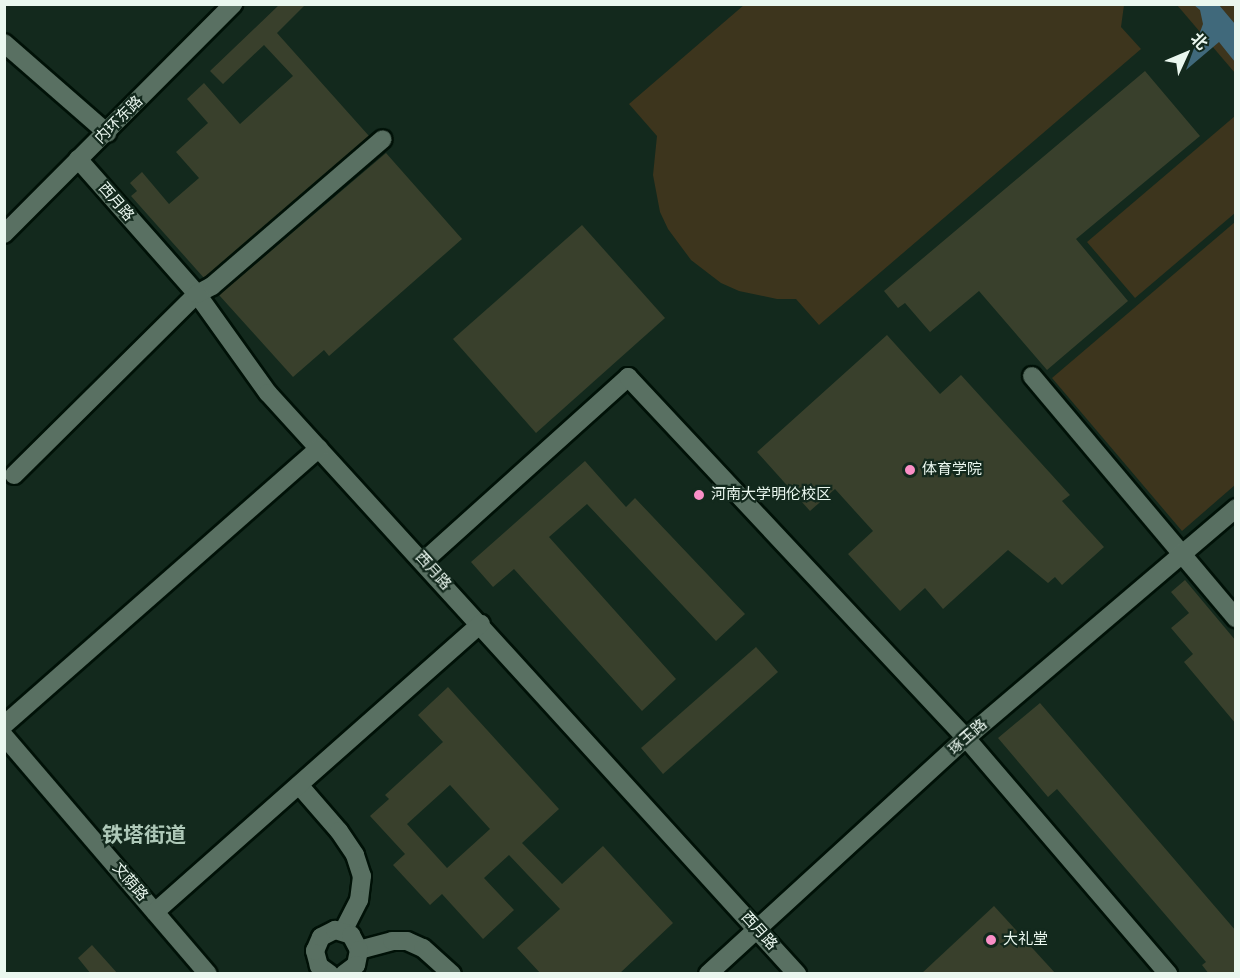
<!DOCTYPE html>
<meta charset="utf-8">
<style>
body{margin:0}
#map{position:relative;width:1240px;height:978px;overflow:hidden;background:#13291d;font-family:"DM Sans","Noto Sans SC",sans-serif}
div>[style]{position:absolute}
.green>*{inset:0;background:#3d351d}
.water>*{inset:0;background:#40697b}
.building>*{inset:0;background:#39402c}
.roads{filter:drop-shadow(2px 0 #001107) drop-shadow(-2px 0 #001107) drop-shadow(0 2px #001107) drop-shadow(0 -2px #001107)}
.minor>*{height:18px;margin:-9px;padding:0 9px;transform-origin:9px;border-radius:9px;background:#597062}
.dots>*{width:16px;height:16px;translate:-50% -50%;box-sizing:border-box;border:3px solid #13291d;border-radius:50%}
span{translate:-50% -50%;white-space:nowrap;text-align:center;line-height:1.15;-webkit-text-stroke:4.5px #13291d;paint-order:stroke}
.street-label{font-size:15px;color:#eaf7ef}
.poi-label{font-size:15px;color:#eaf7ef}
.left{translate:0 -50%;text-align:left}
.district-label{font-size:21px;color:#aec8b8;font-weight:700}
.frame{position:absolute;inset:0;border:6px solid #eaf7ef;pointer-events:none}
.north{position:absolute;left:1156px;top:24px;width:60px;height:60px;-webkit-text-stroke:4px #13291d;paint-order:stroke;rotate:46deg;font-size:16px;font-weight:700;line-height:24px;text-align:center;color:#eaf7ef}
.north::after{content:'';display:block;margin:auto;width:21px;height:27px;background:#eaf7ef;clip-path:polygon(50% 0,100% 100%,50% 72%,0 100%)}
</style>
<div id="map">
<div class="green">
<div style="clip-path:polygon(744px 5px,1124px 5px,1121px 27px,1141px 49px,819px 325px,796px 299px,777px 299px,739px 291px,721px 283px,691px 260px,668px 229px,660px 212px,653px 175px,657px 136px,629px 104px)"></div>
<div style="clip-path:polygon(1177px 5px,1235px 5px,1235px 73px)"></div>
<div style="clip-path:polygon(1235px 116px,1235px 213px,1135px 298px,1087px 242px)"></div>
<div style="clip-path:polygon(1235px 222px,1235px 485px,1182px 531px,1052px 378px)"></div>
</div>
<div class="water">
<div style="clip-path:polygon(1194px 5px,1219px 5px,1235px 24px,1235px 62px,1219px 42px,1186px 70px,1203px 24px,1200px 10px)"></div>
</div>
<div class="building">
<div style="clip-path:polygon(280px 4px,306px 4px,277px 33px,369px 136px,204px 278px,131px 196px,137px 191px,130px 183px,142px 172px,169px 204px,199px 178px,176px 152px,208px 123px,187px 99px,204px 83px,240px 124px,293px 76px,264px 45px,223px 84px,210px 71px)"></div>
<div style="clip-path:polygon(1145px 71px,1200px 136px,1076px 239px,1128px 301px,1047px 370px,979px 291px,930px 332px,905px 303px,898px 308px,884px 291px)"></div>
<div style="clip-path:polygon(386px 153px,462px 239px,329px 356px,324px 350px,293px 377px,219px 295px)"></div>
<div style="clip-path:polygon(582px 225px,665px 318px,536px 433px,453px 339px)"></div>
<div style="clip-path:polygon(887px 335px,940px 394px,961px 375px,1070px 495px,1062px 501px,1104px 547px,1062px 585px,1055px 577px,1048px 583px,1008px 550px,943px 609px,925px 588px,900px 611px,848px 554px,873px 531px,835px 489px,810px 511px,757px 452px)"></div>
<div style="clip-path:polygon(585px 461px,626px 507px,635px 498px,745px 614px,716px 641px,587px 504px,549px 537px,676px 679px,642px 711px,514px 569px,493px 587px,471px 562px)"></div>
<div style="clip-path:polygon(1185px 580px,1236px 641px,1236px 724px,1184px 662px,1193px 654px,1171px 628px,1189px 613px,1171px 592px)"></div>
<div style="clip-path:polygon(756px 647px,778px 672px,663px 774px,641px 748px)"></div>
<div style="clip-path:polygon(evenodd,448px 687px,559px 809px,522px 843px,562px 884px,603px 846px,673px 923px,619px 974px,541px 974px,517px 948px,560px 909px,509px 855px,484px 878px,514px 910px,483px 939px,442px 894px,430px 905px,393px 865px,405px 854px,370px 816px,389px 799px,385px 795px,443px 742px,418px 715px,448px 687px,450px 785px,490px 829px,447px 868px,407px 824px,450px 785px)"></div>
<div style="clip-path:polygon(1040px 703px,1236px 931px,1236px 974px,1209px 974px,1202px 965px,1206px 962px,1057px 789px,1048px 797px,998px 738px)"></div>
<div style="clip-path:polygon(994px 906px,1056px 974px,921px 974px)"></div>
<div style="clip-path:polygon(92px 945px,118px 974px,91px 974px,78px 958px)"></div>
</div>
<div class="roads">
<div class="minor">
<div style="left:4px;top:43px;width:137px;rotate:41.1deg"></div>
<div style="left:78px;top:159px;width:180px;rotate:48.6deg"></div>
<div style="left:197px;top:294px;width:122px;rotate:54.4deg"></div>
<div style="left:268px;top:393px;width:786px;rotate:47.68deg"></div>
<div style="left:4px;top:234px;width:325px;rotate:-45.1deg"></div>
<div style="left:1032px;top:376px;width:317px;rotate:49.9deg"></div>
<div style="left:14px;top:475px;width:257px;rotate:-44.7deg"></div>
<div style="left:197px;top:294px;width:17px;rotate:-28deg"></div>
<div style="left:212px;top:286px;width:225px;rotate:-40.7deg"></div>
<div style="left:424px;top:561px;width:275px;rotate:-42deg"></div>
<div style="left:628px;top:377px;width:495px;rotate:46.9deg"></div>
<div style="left:966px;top:738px;width:311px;rotate:49.4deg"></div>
<div style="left:4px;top:725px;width:419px;rotate:-41.3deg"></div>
<div style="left:4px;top:736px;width:313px;rotate:49.4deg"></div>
<div style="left:299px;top:785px;width:61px;rotate:49deg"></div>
<div style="left:339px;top:831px;width:29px;rotate:56deg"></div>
<div style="left:355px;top:855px;width:22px;rotate:72deg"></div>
<div style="left:362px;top:876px;width:24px;rotate:97deg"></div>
<div style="left:359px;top:900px;width:35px;rotate:117deg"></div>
<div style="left:155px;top:912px;width:435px;rotate:-41.5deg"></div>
<div style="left:359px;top:950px;width:34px;rotate:-15deg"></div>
<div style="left:392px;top:941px;width:15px"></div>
<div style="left:407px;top:941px;width:17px;rotate:24deg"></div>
<div style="left:423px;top:948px;width:39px;rotate:42deg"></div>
<div style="left:330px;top:974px;width:14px;rotate:-144deg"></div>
<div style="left:319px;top:966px;width:16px;rotate:-105deg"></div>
<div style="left:315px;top:951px;width:15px;rotate:-67deg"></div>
<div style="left:321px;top:937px;width:16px;rotate:-27deg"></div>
<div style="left:335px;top:930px;width:17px;rotate:17deg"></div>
<div style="left:351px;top:935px;width:17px;rotate:62deg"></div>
<div style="left:359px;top:950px;width:15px;rotate:101deg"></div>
<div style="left:356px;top:965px;width:15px;rotate:143deg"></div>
<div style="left:708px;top:974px;width:350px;rotate:-42.5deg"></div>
<div style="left:966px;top:738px;width:355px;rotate:-40.4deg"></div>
</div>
</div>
<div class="dots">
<div style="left:910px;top:470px;background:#fa8fc7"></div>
<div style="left:699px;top:495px;background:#fa8fc7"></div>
<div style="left:991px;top:940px;background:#fa8fc7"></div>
</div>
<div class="street-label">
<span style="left:119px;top:120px;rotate:-45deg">内环东路</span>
<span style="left:116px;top:202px;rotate:49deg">西月路</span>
<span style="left:433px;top:571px;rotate:48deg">西月路</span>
<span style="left:968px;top:737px;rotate:-41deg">琢玉路</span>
<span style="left:130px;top:882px;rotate:49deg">文荫路</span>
<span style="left:759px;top:931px;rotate:48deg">西月路</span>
</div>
<div class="poi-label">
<span class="left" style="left:922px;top:470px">体育学院</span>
<span class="left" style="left:711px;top:495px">河南大学明伦校区</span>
<span class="left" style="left:1003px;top:940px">大礼堂</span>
</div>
<div class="district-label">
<span style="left:144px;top:835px">铁塔街道</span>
</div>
<div class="frame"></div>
<div class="north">北</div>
</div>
